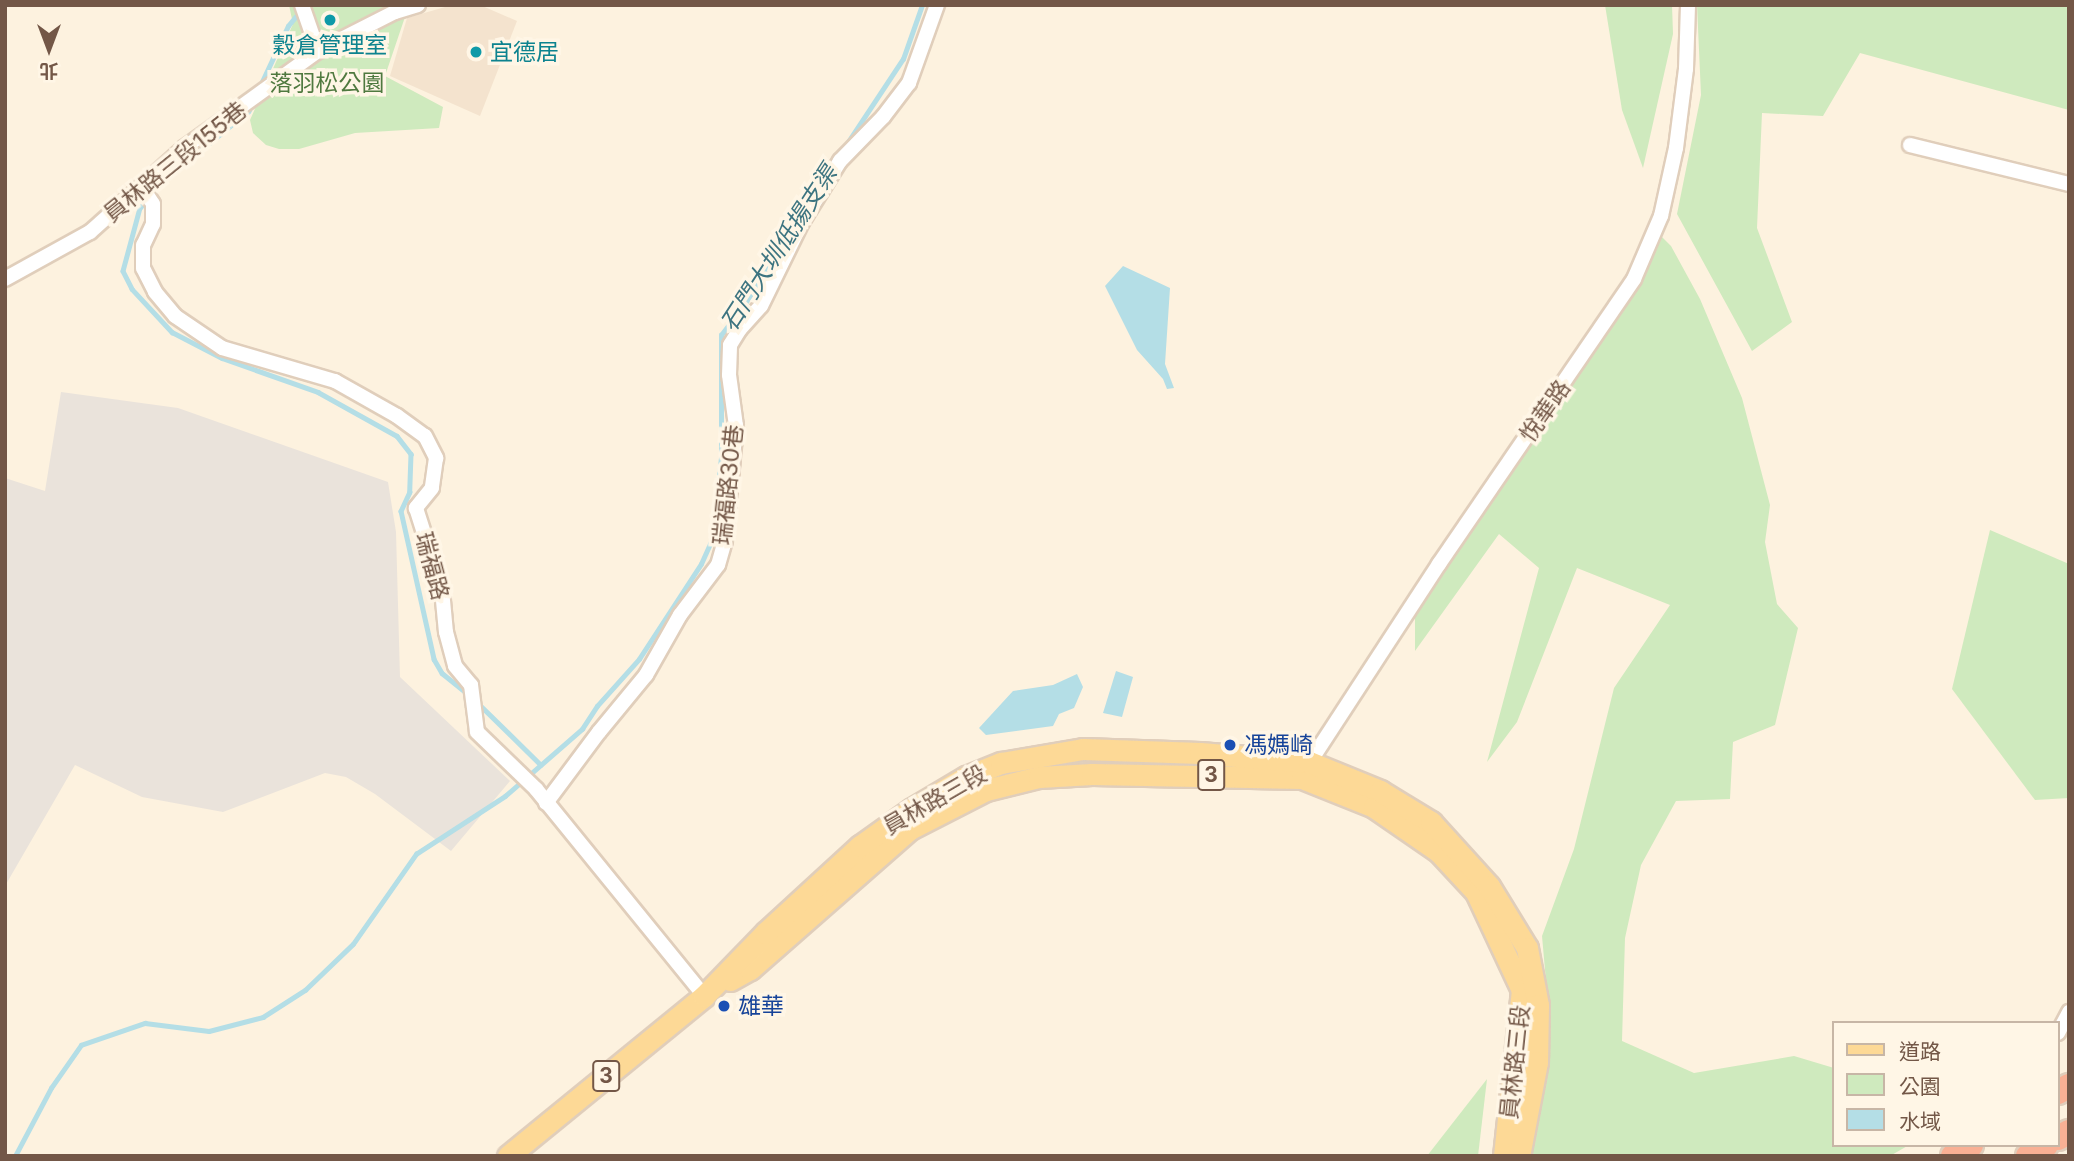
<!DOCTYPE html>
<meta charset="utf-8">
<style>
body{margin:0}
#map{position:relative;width:2074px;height:1161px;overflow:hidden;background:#fdf2df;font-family:Inter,"Noto Sans TC",sans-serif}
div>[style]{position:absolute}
.residential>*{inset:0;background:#f4e3ce}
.industrial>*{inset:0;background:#eae3db}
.green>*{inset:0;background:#cfeabe}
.water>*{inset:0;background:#b4dee6}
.stream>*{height:4.5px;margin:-2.25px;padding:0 2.25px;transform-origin:2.25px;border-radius:2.25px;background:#b4dee6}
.roads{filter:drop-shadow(2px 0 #e0cebb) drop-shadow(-2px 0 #e0cebb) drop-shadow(0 2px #e0cebb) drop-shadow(0 -2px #e0cebb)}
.street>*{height:14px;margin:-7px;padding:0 7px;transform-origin:7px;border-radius:7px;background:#fff}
.primary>*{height:21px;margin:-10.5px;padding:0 10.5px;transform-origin:10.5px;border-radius:10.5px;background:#fdd996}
.highway>*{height:24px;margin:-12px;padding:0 12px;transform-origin:12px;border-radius:12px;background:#f9b094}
.dots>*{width:19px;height:19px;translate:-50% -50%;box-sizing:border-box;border:4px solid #fff6e6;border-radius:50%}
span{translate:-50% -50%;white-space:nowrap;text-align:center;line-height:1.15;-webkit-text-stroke:7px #fff6e6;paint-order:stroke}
.shield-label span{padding:2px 5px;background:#fff6e6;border:2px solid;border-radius:5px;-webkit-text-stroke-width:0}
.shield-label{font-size:21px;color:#735747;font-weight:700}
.culture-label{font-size:23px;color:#0d838f}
.left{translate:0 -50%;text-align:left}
.park-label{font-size:23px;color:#4f793f}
.street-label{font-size:23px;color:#735747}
.transit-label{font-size:23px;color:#164399}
.water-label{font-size:24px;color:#3d7480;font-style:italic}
.frame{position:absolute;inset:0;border:7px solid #735747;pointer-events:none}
.legend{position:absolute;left:1832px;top:1021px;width:228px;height:126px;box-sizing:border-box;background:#fff6e6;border:2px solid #c7b6a6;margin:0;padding:9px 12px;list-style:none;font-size:21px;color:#735747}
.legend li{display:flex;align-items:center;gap:14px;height:35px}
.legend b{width:35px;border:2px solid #c7b6a6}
.north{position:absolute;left:14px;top:14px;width:70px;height:70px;-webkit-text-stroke:5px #fff6e6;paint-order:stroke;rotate:180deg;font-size:19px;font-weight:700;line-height:28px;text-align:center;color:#735747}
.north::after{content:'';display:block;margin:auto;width:24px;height:32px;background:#735747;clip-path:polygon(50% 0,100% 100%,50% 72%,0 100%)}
</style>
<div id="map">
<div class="residential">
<div style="clip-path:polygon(452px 5px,480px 5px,517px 21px,480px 116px,390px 76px,407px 18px)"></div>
</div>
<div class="industrial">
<div style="clip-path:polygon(61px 392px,178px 408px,388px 482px,396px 532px,400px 677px,510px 781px,451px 851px,375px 794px,346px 777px,325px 773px,223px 812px,142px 797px,75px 765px,5px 886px,5px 478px,45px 491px)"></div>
</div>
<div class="green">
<div style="clip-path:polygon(289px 5px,416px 5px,405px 17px,385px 76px,443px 107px,439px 128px,355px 133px,299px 149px,279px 149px,266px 145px,253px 133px,250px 120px,293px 24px)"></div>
<div style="clip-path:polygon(1605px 5px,1672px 5px,1673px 34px,1643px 168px,1622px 110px)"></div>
<div style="clip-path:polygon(1697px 5px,2069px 5px,2069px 110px,1860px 53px,1823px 116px,1762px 113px,1757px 228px,1792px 322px,1752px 351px,1677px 214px,1701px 95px)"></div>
<div style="clip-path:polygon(1661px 236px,1671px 246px,1700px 299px,1742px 398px,1770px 505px,1765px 542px,1777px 604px,1798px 628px,1775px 725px,1733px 742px,1730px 799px,1676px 801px,1641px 865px,1625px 938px,1622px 1041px,1694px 1073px,1794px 1056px,1834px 1068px,1834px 1145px,1909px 1145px,1890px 1156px,1522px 1156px,1546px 981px,1542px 936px,1574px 849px,1614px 688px,1670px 605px,1577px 568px,1517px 722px,1487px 762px,1539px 568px,1499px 534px,1415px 651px,1415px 616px)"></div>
<div style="clip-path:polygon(1990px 530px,2069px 564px,2069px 798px,2035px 800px,1952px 689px)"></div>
<div style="clip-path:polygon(1487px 1079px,1478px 1156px,1427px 1156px)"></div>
</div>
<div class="water">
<div style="clip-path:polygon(1123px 266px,1170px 288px,1165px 364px,1174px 388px,1167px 389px,1163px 379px,1137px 350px,1105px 286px)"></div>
<div style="clip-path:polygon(1116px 671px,1133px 677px,1122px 717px,1103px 713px)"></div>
<div style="clip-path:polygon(1077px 674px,1083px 687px,1074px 708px,1059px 714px,1053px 726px,986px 735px,979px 728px,1013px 691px,1053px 685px)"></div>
</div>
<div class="stream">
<div style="left:260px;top:86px;width:66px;rotate:-65deg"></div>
<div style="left:288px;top:26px;width:19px;rotate:-51deg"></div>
<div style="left:252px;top:104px;width:8px;rotate:113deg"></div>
<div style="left:249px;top:111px;width:112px;rotate:140.5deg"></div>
<div style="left:163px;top:182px;width:35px;rotate:131deg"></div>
<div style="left:140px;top:208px;width:65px;rotate:105.1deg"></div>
<div style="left:123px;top:271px;width:20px;rotate:63deg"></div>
<div style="left:132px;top:289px;width:59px;rotate:47.1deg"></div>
<div style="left:172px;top:332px;width:56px;rotate:27.5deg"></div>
<div style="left:222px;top:358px;width:102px;rotate:19.5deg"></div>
<div style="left:318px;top:392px;width:90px;rotate:29.1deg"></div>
<div style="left:397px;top:436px;width:23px;rotate:52deg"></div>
<div style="left:411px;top:454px;width:38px;rotate:92deg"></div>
<div style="left:410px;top:492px;width:21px;rotate:115deg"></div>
<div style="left:401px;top:511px;width:152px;rotate:77.4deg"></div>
<div style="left:434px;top:659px;width:16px;rotate:60deg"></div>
<div style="left:442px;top:673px;width:35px;rotate:39deg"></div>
<div style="left:842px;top:151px;width:110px;rotate:-56.5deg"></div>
<div style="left:903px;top:59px;width:57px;rotate:-70.6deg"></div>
<div style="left:478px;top:703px;width:88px;rotate:44.5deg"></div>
<div style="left:15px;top:1156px;width:77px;rotate:-62.1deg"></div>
<div style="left:51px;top:1088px;width:52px;rotate:-55.1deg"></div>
<div style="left:81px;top:1045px;width:68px;rotate:-19deg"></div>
<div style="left:145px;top:1023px;width:64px;rotate:7.1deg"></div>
<div style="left:209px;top:1031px;width:56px;rotate:-14.5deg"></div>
<div style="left:263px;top:1017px;width:50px;rotate:-32.7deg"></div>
<div style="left:305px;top:990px;width:66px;rotate:-43.8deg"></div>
<div style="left:353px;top:944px;width:110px;rotate:-55deg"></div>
<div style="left:416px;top:854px;width:106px;rotate:-33.1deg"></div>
<div style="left:505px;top:796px;width:102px;rotate:-41deg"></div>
<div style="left:582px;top:729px;width:27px;rotate:-57deg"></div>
<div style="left:597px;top:706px;width:63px;rotate:-48.2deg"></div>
<div style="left:639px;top:659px;width:113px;rotate:-56.9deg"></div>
<div style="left:701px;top:564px;width:27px;rotate:-66deg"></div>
<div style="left:712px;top:539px;width:82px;rotate:-83.7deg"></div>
<div style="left:721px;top:457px;width:122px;rotate:-90deg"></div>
<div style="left:721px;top:335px;width:38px;rotate:-53deg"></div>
<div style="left:744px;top:305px;width:83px;rotate:-57.3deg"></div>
</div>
<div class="roads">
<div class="street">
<div style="left:302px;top:5px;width:49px;rotate:70.8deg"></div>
<div style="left:1910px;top:145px;width:164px;rotate:13.8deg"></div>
<div style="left:142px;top:187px;width:20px;rotate:57deg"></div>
<div style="left:153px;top:204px;width:20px;rotate:90deg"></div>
<div style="left:153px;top:224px;width:23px;rotate:115deg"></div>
<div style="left:143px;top:245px;width:23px;rotate:90deg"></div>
<div style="left:143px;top:268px;width:27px;rotate:63deg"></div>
<div style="left:155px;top:292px;width:31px;rotate:50deg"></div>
<div style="left:175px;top:316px;width:57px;rotate:34.2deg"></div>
<div style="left:222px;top:348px;width:118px;rotate:16.3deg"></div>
<div style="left:335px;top:381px;width:71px;rotate:29.4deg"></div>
<div style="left:397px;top:416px;width:34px;rotate:36deg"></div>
<div style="left:425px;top:436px;width:25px;rotate:63deg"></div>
<div style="left:436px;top:458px;width:30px;rotate:98deg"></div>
<div style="left:432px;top:488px;width:26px;rotate:129deg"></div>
<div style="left:416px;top:508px;width:86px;rotate:72.4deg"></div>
<div style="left:442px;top:590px;width:42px;rotate:84.6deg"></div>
<div style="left:446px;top:632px;width:35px;rotate:75deg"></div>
<div style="left:455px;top:666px;width:25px;rotate:50deg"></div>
<div style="left:471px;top:685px;width:47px;rotate:82.7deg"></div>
<div style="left:477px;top:732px;width:82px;rotate:44deg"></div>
<div style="left:536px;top:789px;width:267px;rotate:50.9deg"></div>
<div style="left:5px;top:279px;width:97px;rotate:-28.9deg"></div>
<div style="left:90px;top:232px;width:126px;rotate:-41.8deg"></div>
<div style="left:184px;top:148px;width:165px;rotate:-35.9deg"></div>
<div style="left:318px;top:51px;width:86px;rotate:-26.9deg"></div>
<div style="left:395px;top:12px;width:24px;rotate:-17deg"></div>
<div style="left:1306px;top:768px;width:244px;rotate:-56.9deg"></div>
<div style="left:1439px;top:564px;width:345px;rotate:-55.6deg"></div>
<div style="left:1634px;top:279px;width:69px;rotate:-66.8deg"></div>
<div style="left:1661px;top:216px;width:70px;rotate:-77.6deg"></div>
<div style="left:1676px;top:148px;width:80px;rotate:-82.8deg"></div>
<div style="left:1686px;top:69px;width:64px;rotate:-88.2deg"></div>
<div style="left:546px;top:803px;width:89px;rotate:-53.3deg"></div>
<div style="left:599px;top:732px;width:74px;rotate:-50.5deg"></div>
<div style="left:646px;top:675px;width:69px;rotate:-60.5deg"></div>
<div style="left:680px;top:615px;width:63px;rotate:-52.8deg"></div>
<div style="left:718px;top:565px;width:25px;rotate:-74deg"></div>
<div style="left:725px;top:541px;width:116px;rotate:-84.5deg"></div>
<div style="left:736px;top:426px;width:51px;rotate:-97.8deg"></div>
<div style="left:729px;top:375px;width:30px;rotate:-88deg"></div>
<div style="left:730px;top:345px;width:19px;rotate:-58deg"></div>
<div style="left:740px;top:329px;width:31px;rotate:-48deg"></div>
<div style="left:761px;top:306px;width:93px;rotate:-64deg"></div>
<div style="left:802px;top:222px;width:72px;rotate:-58.1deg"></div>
<div style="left:840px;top:161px;width:62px;rotate:-45.7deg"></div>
<div style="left:883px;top:117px;width:43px;rotate:-52.6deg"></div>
<div style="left:909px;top:83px;width:83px;rotate:-70.3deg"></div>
<div style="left:2058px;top:1033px;width:24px;rotate:-62deg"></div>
</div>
<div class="primary">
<div style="left:730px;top:980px;width:23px;rotate:-29deg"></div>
<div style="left:750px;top:969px;width:213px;rotate:-41.2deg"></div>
<div style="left:910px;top:829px;width:85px;rotate:-27.2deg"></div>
<div style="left:986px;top:790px;width:55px;rotate:-13.8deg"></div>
<div style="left:1039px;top:777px;width:53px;rotate:-3.2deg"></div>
<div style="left:1092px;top:774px;width:210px;rotate:1.1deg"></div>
<div style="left:1302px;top:778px;width:78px;rotate:21.9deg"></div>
<div style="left:1374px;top:807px;width:79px;rotate:34.7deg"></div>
<div style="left:1439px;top:852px;width:54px;rotate:47.2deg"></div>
<div style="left:1476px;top:892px;width:108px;rotate:64.9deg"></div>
<div style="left:1522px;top:990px;width:167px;rotate:96.2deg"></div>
<div style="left:508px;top:1156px;width:253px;rotate:-39.2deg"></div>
<div style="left:704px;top:996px;width:88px;rotate:-45.9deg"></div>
<div style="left:765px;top:933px;width:129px;rotate:-42.5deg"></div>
<div style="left:860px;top:846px;width:64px;rotate:-35.4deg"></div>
<div style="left:912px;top:809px;width:63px;rotate:-30.7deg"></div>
<div style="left:966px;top:777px;width:38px;rotate:-22deg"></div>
<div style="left:1001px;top:763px;width:83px;rotate:-9.7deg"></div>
<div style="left:1083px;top:749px;width:117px;rotate:2deg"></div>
<div style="left:1200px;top:753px;width:109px;rotate:4.7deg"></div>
<div style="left:1309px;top:762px;width:77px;rotate:22.2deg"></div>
<div style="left:1380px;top:791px;width:60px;rotate:31.3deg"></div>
<div style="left:1431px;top:822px;width:86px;rotate:47.8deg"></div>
<div style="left:1489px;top:886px;width:73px;rotate:58.5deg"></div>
<div style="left:1527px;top:948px;width:58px;rotate:79.1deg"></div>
<div style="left:1538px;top:1005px;width:57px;rotate:91deg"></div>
<div style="left:1537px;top:1062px;width:96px;rotate:100.8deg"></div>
</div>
<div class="highway">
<div style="left:2058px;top:1092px;width:13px;rotate:-29deg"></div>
<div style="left:2058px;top:1138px;width:13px;rotate:-29deg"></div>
<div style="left:1953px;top:1156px;width:21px;rotate:-31deg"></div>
<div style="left:2028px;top:1156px;width:21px;rotate:-31deg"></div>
</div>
</div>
<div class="dots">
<div style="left:330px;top:20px;background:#0f9aa8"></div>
<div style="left:476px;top:52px;background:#0f9aa8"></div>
<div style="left:1230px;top:745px;background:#1a4fb4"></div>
<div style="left:724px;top:1006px;background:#1a4fb4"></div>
</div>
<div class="shield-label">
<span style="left:1211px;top:775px">3</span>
<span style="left:606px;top:1076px">3</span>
</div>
<div class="culture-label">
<span style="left:330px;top:45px">穀倉管理室</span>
<span class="left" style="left:490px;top:52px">宜德居</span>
</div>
<div class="park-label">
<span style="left:327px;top:83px">落羽松公園</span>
</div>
<div class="street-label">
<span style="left:175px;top:162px;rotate:-39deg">員林路三段155巷</span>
<span style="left:1545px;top:411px;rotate:-55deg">悅華路</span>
<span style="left:728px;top:485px;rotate:-84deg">瑞福路30巷</span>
<span style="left:432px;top:566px;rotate:75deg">瑞福路</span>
<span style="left:935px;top:800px;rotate:-30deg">員林路三段</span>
<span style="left:1515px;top:1062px;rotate:-84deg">員林路三段</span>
</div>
<div class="transit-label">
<span class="left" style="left:1244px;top:745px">馮媽崎</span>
<span class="left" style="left:738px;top:1006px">雄華</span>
</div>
<div class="water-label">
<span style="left:779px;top:248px;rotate:-57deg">石門大圳低揚支渠</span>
</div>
<div class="frame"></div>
<ul class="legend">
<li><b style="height:9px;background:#fdd996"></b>道路</li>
<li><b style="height:19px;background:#cfeabe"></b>公園</li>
<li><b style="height:19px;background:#b4dee6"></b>水域</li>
</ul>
<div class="north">北</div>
</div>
